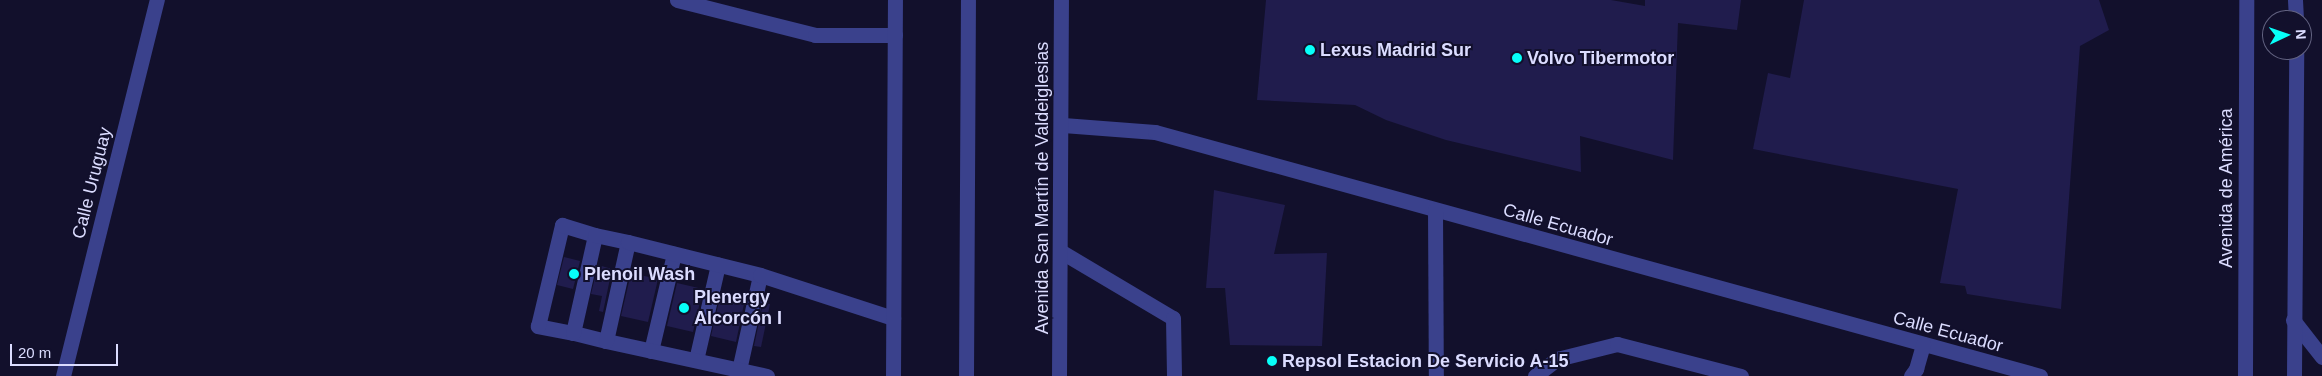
<!DOCTYPE html>
<meta charset="utf-8">
<style>
body{margin:0}
#map{position:relative;width:2322px;height:376px;overflow:hidden;background:#12102c;font-family:Helvetica,sans-serif}
div>[style]{position:absolute}
.building>*{inset:0;background:#201c4d}
.minor>*{height:15px;margin:-7.5px;padding:0 7.5px;transform-origin:7.5px;border-radius:7.5px;background:#3a418c}
.dots>*{width:14px;height:14px;translate:-50% -50%;box-sizing:border-box;border:2px solid #12102c;border-radius:50%}
span{translate:-50% -50%;white-space:nowrap;text-align:center;line-height:1.15;-webkit-text-stroke:4px #12102c;paint-order:stroke}
.poi-label{font-size:18px;color:#dbdcff;font-weight:700}
.left{translate:0 -50%;text-align:left}
.street-label{font-size:18px;color:#dbdcff}
.north{position:absolute;left:2262px;top:10px;width:50px;height:50px;box-sizing:border-box;background:#12102c;border:1px solid #626280;border-radius:50%;rotate:87deg;font-size:14px;font-weight:700;line-height:20px;text-align:center;color:#dbdcff}
.north::after{content:'';display:block;margin:auto;width:18px;height:22px;background:#07fff9;clip-path:polygon(50% 0,100% 100%,50% 72%,0 100%)}
.scale{position:absolute;left:10px;top:344px;width:108px;height:22px;box-sizing:border-box;border:2px solid #dbdcff;border-top:0;padding-left:6px;font-size:15px;line-height:18px;white-space:nowrap;color:#dbdcff;-webkit-text-stroke:4px #12102c;paint-order:stroke}
</style>
<div id="map">
<div class="building">
<div style="clip-path:polygon(1266px 0,1611px 0,1645px 6px,1645px 0,1741px 0,1737px 30px,1678px 23px,1673px 160px,1580px 136px,1581px 172px,1446px 140px,1386px 120px,1355px 105px,1257px 100px)"></div>
<div style="clip-path:polygon(1804px 0,2099px 0,2109px 30px,2080px 46px,2061px 309px,1967px 294px,1965px 286px,1940px 283px,1958px 189px,1753px 149px,1768px 73px,1790px 78px)"></div>
<div style="clip-path:polygon(1214px 190px,1285px 205px,1274px 254px,1327px 253px,1322px 346px,1230px 345px,1225px 288px,1206px 288px)"></div>
<div style="clip-path:polygon(564px 257px,580px 261px,573px 289px,557px 285px)"></div>
<div style="clip-path:polygon(598px 265px,612px 269px,603px 312px,599px 311px,602px 296px,591px 294px)"></div>
<div style="clip-path:polygon(631px 273px,658px 279px,648px 322px,621px 316px)"></div>
<div style="clip-path:polygon(677px 283px,703px 289px,693px 332px,667px 326px)"></div>
<div style="clip-path:polygon(721px 293px,745px 299px,736px 342px,711px 336px)"></div>
<div style="clip-path:polygon(763px 303px,770px 304px,761px 347px,754px 346px)"></div>
</div>
<div class="minor">
<div style="left:677px;top:0;width:142px;rotate:14.2deg"></div>
<div style="left:815px;top:35px;width:80px"></div>
<div style="left:2295px;top:0;width:20px;rotate:87deg"></div>
<div style="left:1063px;top:125px;width:92px;rotate:4.4deg"></div>
<div style="left:1155px;top:132px;width:918px;rotate:15.41deg"></div>
<div style="left:1435px;top:210px;width:166px;rotate:89.7deg"></div>
<div style="left:1060px;top:251px;width:131px;rotate:30.7deg"></div>
<div style="left:1173px;top:318px;width:58px;rotate:89deg"></div>
<div style="left:2293px;top:320px;width:47px;rotate:51.9deg"></div>
<div style="left:573px;top:333px;width:36px;rotate:-169deg"></div>
<div style="left:538px;top:326px;width:104px;rotate:-76.6deg"></div>
<div style="left:562px;top:225px;width:34px;rotate:17deg"></div>
<div style="left:606px;top:341px;width:34px;rotate:-166deg"></div>
<div style="left:573px;top:333px;width:100px;rotate:-77.3deg"></div>
<div style="left:595px;top:235px;width:34px;rotate:12deg"></div>
<div style="left:651px;top:351px;width:100px;rotate:-76.7deg"></div>
<div style="left:696px;top:360px;width:98px;rotate:-77deg"></div>
<div style="left:739px;top:370px;width:97px;rotate:-77.5deg"></div>
<div style="left:63px;top:376px;width:388px;rotate:-76deg"></div>
<div style="left:767px;top:376px;width:165px;rotate:-167.7deg"></div>
<div style="left:606px;top:341px;width:101px;rotate:-77.5deg"></div>
<div style="left:628px;top:242px;width:136px;rotate:14deg"></div>
<div style="left:760px;top:275px;width:140px;rotate:17.9deg"></div>
<div style="left:893px;top:376px;width:376px;rotate:-89.7deg"></div>
<div style="left:966px;top:376px;width:376px;rotate:-89.7deg"></div>
<div style="left:1059px;top:376px;width:376px;rotate:-89.7deg"></div>
<div style="left:1535px;top:376px;width:28px;rotate:-38deg"></div>
<div style="left:1557px;top:359px;width:62px;rotate:-14deg"></div>
<div style="left:1617px;top:344px;width:128px;rotate:14.5deg"></div>
<div style="left:1911px;top:376px;width:9px;rotate:-54deg"></div>
<div style="left:1916px;top:369px;width:26px;rotate:-74deg"></div>
<div style="left:2245px;top:376px;width:376px;rotate:-89.8deg"></div>
<div style="left:2294px;top:376px;width:326px;rotate:-89.6deg"></div>
</div>
<div class="dots">
<div style="left:1310px;top:50px;background:#07fff9"></div>
<div style="left:1517px;top:58px;background:#07fff9"></div>
<div style="left:574px;top:274px;background:#07fff9"></div>
<div style="left:684px;top:308px;background:#07fff9"></div>
<div style="left:1272px;top:361px;background:#07fff9"></div>
</div>
<div class="poi-label">
<span class="left" style="left:1320px;top:50px">Lexus Madrid Sur</span>
<span class="left" style="left:1527px;top:58px">Volvo Tibermotor</span>
<span class="left" style="left:584px;top:274px">Plenoil Wash</span>
<span class="left" style="left:694px;top:308px">Plenergy<br>Alcorcón I</span>
<span class="left" style="left:1282px;top:361px">Repsol Estacion De Servicio A-15</span>
</div>
<div class="street-label">
<span style="left:92px;top:183px;rotate:-76deg">Calle Uruguay</span>
<span style="left:1042px;top:188px;rotate:-90deg">Avenida San Martín de Valdeiglesias</span>
<span style="left:2226px;top:188px;rotate:-90deg">Avenida de América</span>
<span style="left:1558px;top:225px;rotate:16deg">Calle Ecuador</span>
<span style="left:1948px;top:332px;rotate:15deg">Calle Ecuador</span>
</div>
<div class="north">N</div>
<div class="scale">20 m</div>
</div>
